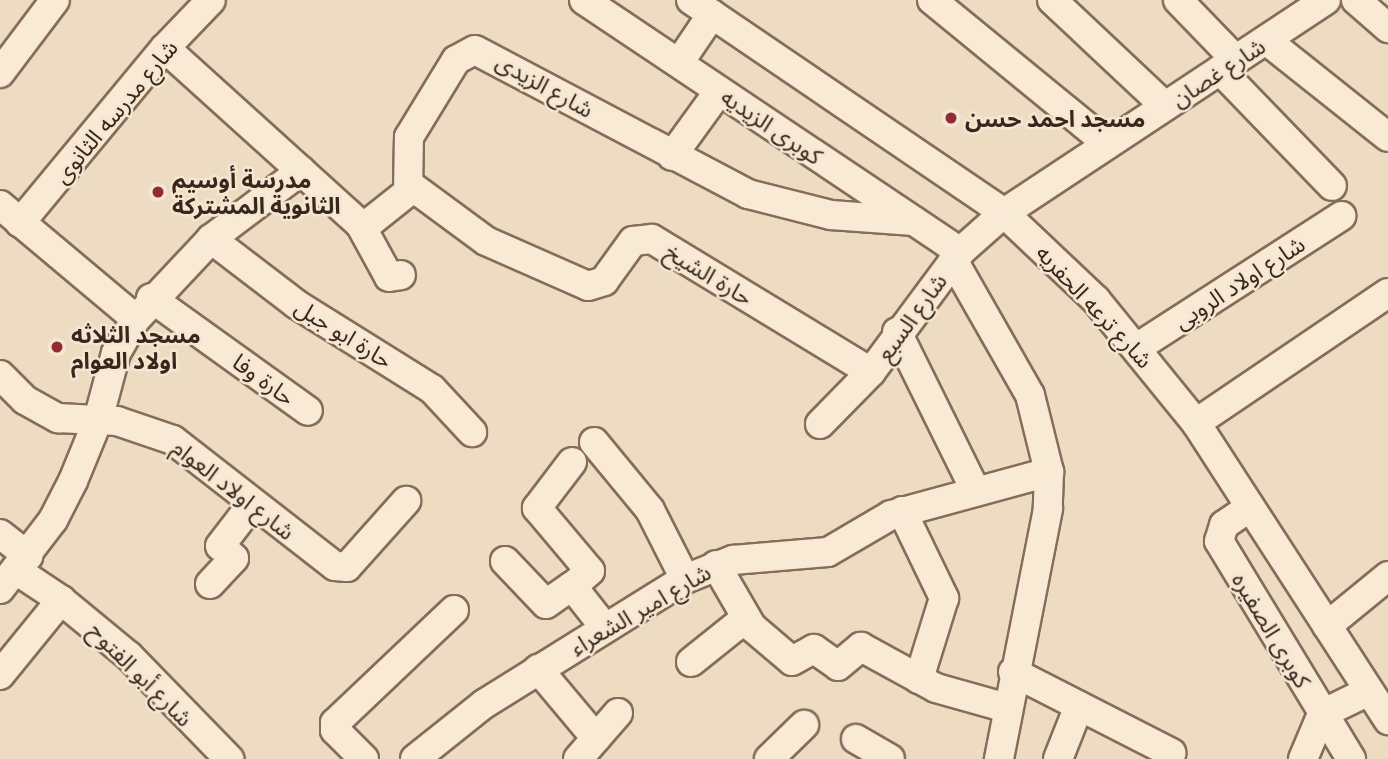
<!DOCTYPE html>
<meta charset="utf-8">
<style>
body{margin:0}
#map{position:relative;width:1388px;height:759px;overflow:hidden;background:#eddbc2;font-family:"Playfair Display","Noto Sans Arabic",serif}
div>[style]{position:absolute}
.roads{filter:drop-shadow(2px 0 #876c59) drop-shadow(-2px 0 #876c59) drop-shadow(0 2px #876c59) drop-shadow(0 -2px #876c59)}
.minor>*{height:28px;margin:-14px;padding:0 14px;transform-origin:14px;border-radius:14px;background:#f8ead5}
.dots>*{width:19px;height:19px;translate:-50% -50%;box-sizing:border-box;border:4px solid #f5e6d1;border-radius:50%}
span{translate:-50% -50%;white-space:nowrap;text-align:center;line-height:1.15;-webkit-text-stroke:5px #f5e6d1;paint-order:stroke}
.street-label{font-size:23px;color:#37271d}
.poi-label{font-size:23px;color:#37271d;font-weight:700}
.left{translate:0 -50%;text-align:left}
</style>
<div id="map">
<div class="roads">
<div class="minor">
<div style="left:584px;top:0;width:453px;rotate:33.8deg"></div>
<div style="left:691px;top:0;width:379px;rotate:34.2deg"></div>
<div style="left:1004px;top:213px;width:127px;rotate:43.4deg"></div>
<div style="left:1096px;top:300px;width:159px;rotate:50.9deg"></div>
<div style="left:1196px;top:423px;width:354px;rotate:57.1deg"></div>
<div style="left:932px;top:0;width:227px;rotate:39.3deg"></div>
<div style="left:1052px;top:0;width:155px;rotate:43.2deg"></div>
<div style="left:1178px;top:0;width:83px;rotate:46deg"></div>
<div style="left:1356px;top:0;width:43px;rotate:41.2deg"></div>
<div style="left:1266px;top:40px;width:156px;rotate:38.5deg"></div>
<div style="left:165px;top:48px;width:263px;rotate:42.1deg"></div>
<div style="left:360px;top:224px;width:9px;rotate:-6deg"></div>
<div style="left:369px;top:223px;width:50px;rotate:-38.5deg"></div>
<div style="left:408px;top:192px;width:55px;rotate:-89deg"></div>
<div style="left:409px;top:137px;width:90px;rotate:-58.6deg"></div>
<div style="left:456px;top:60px;width:21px;rotate:-28deg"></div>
<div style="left:475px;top:50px;width:309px;rotate:27.8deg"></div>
<div style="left:748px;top:194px;width:86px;rotate:14.2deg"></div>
<div style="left:831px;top:215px;width:83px;rotate:4.1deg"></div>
<div style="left:679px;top:63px;width:59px;rotate:-56deg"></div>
<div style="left:1220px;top:70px;width:161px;rotate:46deg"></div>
<div style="left:0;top:73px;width:91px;rotate:-53deg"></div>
<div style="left:672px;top:156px;width:80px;rotate:-54.1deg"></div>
<div style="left:410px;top:185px;width:94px;rotate:36.4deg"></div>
<div style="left:486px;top:241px;width:111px;rotate:23.8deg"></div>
<div style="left:588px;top:286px;width:17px;rotate:-17deg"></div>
<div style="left:604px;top:281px;width:49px;rotate:-54.1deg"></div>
<div style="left:633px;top:241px;width:19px;rotate:-6deg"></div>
<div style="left:652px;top:239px;width:256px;rotate:31.3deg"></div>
<div style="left:0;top:205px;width:177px;rotate:40deg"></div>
<div style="left:20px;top:223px;width:227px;rotate:-50.4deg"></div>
<div style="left:165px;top:48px;width:66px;rotate:-46.2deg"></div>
<div style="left:360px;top:224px;width:60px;rotate:61.3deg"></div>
<div style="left:389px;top:277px;width:12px;rotate:-9deg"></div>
<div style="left:211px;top:239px;width:107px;rotate:37.4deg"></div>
<div style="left:296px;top:304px;width:160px;rotate:32deg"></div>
<div style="left:432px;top:389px;width:59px;rotate:47.1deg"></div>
<div style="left:953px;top:260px;width:155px;rotate:60.3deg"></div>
<div style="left:1030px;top:395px;width:79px;rotate:76.1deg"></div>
<div style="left:1049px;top:472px;width:37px;rotate:92deg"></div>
<div style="left:1048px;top:509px;width:255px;rotate:101.1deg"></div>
<div style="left:151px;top:298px;width:193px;rotate:35.7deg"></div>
<div style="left:897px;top:332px;width:178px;rotate:63.7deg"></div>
<div style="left:1138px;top:347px;width:242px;rotate:-32.8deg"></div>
<div style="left:0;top:375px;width:35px;rotate:45deg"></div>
<div style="left:25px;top:400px;width:38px;rotate:29deg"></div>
<div style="left:58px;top:418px;width:59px;rotate:2.9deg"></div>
<div style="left:117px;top:421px;width:59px;rotate:18.7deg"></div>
<div style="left:173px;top:440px;width:205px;rotate:37.9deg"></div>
<div style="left:335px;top:566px;width:12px;rotate:5deg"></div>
<div style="left:347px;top:567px;width:89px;rotate:-48.2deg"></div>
<div style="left:1196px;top:423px;width:232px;rotate:-34.1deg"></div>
<div style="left:820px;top:424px;width:73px;rotate:-45.6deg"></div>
<div style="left:871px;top:372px;width:149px;rotate:-53.4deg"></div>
<div style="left:960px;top:252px;width:59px;rotate:-41.6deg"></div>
<div style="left:1004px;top:213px;width:386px;rotate:-33.5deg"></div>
<div style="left:594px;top:442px;width:88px;rotate:50.5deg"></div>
<div style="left:650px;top:510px;width:77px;rotate:63.1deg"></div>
<div style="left:572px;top:462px;width:58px;rotate:127.3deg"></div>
<div style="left:537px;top:508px;width:82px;rotate:49.9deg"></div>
<div style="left:590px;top:571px;width:23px;rotate:139deg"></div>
<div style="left:1249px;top:508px;width:30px;rotate:146deg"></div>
<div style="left:1224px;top:525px;width:17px;rotate:107deg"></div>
<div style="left:1219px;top:541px;width:255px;rotate:58.8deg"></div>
<div style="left:902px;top:511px;width:97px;rotate:64.2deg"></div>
<div style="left:944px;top:598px;width:85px;rotate:107.2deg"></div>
<div style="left:0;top:534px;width:36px;rotate:38deg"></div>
<div style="left:505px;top:561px;width:59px;rotate:46.4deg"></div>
<div style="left:546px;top:604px;width:32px;rotate:-35deg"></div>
<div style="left:572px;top:586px;width:53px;rotate:51.8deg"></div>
<div style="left:716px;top:565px;width:72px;rotate:59.9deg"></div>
<div style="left:752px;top:627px;width:52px;rotate:40.4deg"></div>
<div style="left:792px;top:661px;width:25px;rotate:-29deg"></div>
<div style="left:814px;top:649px;width:29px;rotate:35deg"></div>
<div style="left:838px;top:666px;width:30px;rotate:-40deg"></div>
<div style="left:861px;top:647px;width:85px;rotate:28.7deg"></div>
<div style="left:936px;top:688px;width:74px;rotate:15.7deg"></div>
<div style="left:16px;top:570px;width:54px;rotate:33.7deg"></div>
<div style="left:61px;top:600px;width:88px;rotate:39.5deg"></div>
<div style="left:129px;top:656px;width:144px;rotate:45.8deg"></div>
<div style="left:210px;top:584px;width:35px;rotate:-47deg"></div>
<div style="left:234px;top:558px;width:18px;rotate:-139deg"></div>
<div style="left:220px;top:546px;width:54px;rotate:-52.5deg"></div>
<div style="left:0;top:589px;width:87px;rotate:-52.5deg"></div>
<div style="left:53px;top:520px;width:44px;rotate:-62.9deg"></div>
<div style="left:73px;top:481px;width:66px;rotate:-67.7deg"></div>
<div style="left:98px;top:420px;width:69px;rotate:-75deg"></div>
<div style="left:116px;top:353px;width:39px;rotate:-60deg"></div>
<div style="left:136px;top:319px;width:110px;rotate:-46.8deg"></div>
<div style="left:211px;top:239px;width:113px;rotate:-37.1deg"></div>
<div style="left:1327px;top:626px;width:79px;rotate:-39.3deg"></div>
<div style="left:691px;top:662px;width:70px;rotate:-38.7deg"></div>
<div style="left:538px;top:669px;width:90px;rotate:50deg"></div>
<div style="left:1013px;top:672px;width:178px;rotate:27.1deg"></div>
<div style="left:0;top:675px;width:97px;rotate:-50.9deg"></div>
<div style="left:856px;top:739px;width:39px;rotate:30deg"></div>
<div style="left:364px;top:759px;width:41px;rotate:-135deg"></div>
<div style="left:335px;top:730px;width:7px;rotate:-90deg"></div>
<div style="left:335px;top:723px;width:164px;rotate:-43.5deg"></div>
<div style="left:415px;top:759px;width:88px;rotate:-38.6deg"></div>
<div style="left:484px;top:704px;width:237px;rotate:-31.9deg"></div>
<div style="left:685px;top:579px;width:52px;rotate:-21.6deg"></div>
<div style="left:733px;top:560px;width:95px;rotate:-4.8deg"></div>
<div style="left:828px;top:552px;width:73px;rotate:-30.4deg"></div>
<div style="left:891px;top:515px;width:164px;rotate:-15.2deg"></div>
<div style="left:578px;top:759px;width:61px;rotate:-49deg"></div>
<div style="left:769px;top:759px;width:49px;rotate:-44.2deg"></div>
<div style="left:1058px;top:759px;width:57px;rotate:-68.4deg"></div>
<div style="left:1303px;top:759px;width:49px;rotate:-67.1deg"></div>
<div style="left:1322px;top:714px;width:52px;rotate:-26.1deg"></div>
</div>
</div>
<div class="dots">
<div style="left:951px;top:118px;background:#952a37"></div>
<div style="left:158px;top:192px;background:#952a37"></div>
<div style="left:57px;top:347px;background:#952a37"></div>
</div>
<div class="street-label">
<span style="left:1218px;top:72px;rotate:-33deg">شارع غصان</span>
<span style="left:545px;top:85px;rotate:29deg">شارع الزيدى</span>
<span style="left:115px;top:111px;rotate:-50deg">شارع مدرسه الثانوى</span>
<span style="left:772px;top:126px;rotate:34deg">كوبرى الزيديه</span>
<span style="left:709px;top:274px;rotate:31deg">حارة الشيخ</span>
<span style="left:1239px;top:282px;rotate:-33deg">شارع اولاد الروبى</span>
<span style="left:1095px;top:306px;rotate:47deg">شارع ترعه الحفريه</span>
<span style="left:911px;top:317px;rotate:-54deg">شارع السبع</span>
<span style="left:344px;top:333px;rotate:32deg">حارة ابو جبل</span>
<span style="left:264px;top:379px;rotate:36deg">حارة وفا</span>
<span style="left:234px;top:489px;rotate:38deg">شارع اولاد العوام</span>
<span style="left:640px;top:609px;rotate:-30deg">شارع امير الشعراء</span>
<span style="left:1272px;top:630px;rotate:59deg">كوبرى الصفيره</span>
<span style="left:141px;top:674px;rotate:45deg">شارع أبو الفتوح</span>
</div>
<div class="poi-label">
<span class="left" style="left:965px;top:118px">مسجد احمد حسن</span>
<span class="left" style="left:172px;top:192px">مدرسة أوسيم<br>الثانوية المشتركة</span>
<span class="left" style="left:71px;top:347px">مسجد الثلاثه<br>اولاد العوام</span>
</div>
</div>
